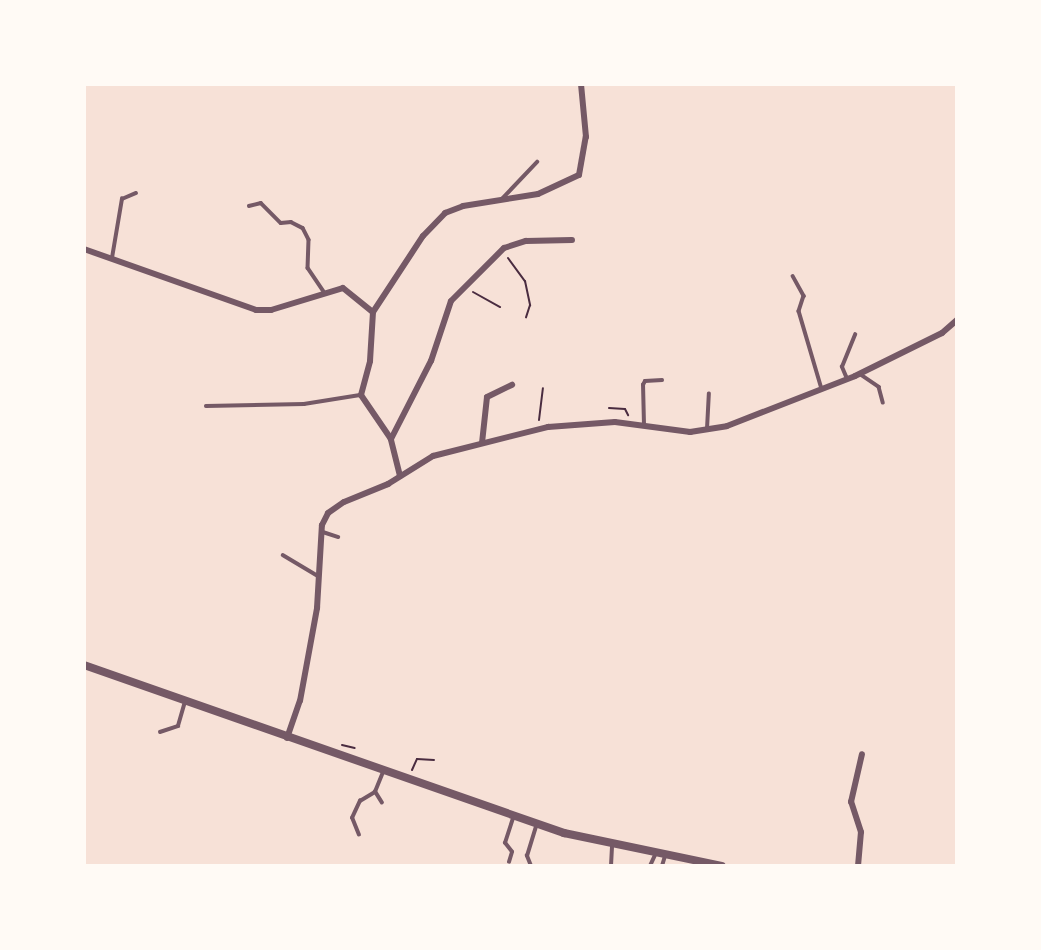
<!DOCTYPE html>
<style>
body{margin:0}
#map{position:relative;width:1041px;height:950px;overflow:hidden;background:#f7e1d7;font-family:"IBM Plex Sans",sans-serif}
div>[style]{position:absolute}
.path>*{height:2px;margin:-1px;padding:0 1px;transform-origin:1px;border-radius:1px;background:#4a2c40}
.service>*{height:3.5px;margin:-1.75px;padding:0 1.75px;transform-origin:1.75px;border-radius:1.75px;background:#755966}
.minor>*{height:6px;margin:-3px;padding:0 3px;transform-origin:3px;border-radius:3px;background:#755966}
.tertiary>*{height:8px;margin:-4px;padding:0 4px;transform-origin:4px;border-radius:4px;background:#755966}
span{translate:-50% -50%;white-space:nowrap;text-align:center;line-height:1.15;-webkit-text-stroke:7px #fffaf5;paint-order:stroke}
.frame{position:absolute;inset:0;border:86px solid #fffaf5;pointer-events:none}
</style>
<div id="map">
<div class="path">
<div style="left:508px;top:258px;width:29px;rotate:54deg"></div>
<div style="left:525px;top:281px;width:25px;rotate:78deg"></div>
<div style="left:530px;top:305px;width:13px;rotate:108deg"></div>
<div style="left:473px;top:292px;width:31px;rotate:29deg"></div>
<div style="left:609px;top:408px;width:16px;rotate:4deg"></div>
<div style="left:625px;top:409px;width:7px;rotate:63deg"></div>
<div style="left:539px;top:420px;width:32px;rotate:-83deg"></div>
<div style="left:342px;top:745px;width:13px;rotate:13deg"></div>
<div style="left:412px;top:770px;width:12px;rotate:-66deg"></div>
<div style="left:417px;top:759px;width:17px;rotate:3deg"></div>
</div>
<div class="service">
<div style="left:502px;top:199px;width:51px;rotate:-46.6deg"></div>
<div style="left:249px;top:206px;width:12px;rotate:-14deg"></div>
<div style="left:261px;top:203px;width:28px;rotate:45deg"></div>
<div style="left:281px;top:223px;width:10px;rotate:-6deg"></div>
<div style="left:291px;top:222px;width:13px;rotate:27deg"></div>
<div style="left:303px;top:228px;width:13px;rotate:63deg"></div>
<div style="left:309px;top:240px;width:28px;rotate:92deg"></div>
<div style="left:308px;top:268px;width:30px;rotate:56deg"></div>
<div style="left:112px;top:258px;width:60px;rotate:-80.4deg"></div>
<div style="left:122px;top:199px;width:15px;rotate:-23deg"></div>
<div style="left:793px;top:276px;width:23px;rotate:61deg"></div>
<div style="left:804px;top:296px;width:16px;rotate:108deg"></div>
<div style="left:799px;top:311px;width:81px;rotate:73.6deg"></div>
<div style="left:860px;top:374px;width:23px;rotate:34deg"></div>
<div style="left:879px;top:387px;width:16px;rotate:75deg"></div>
<div style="left:847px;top:379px;width:13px;rotate:-113deg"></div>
<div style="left:842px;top:367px;width:35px;rotate:-68deg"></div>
<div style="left:206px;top:406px;width:98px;rotate:-1.2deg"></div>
<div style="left:304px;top:404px;width:58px;rotate:-9deg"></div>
<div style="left:644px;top:425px;width:40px;rotate:-91.4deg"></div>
<div style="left:643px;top:385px;width:4px;rotate:-63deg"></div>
<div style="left:645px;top:381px;width:17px;rotate:-3deg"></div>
<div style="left:707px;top:429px;width:35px;rotate:-87deg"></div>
<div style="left:323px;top:532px;width:16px;rotate:18deg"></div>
<div style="left:283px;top:555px;width:41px;rotate:31deg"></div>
<div style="left:160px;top:732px;width:19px;rotate:-18deg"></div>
<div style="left:178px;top:726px;width:26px;rotate:-74deg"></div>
<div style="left:382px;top:803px;width:13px;rotate:-122deg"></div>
<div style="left:375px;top:792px;width:22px;rotate:-68deg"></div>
<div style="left:359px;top:835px;width:18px;rotate:-112deg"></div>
<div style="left:352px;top:818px;width:19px;rotate:-65deg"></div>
<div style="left:360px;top:801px;width:17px;rotate:-31deg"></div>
<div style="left:509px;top:862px;width:10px;rotate:-73deg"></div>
<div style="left:512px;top:852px;width:11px;rotate:-128deg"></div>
<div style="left:505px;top:843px;width:28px;rotate:-72deg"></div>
<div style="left:531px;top:866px;width:11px;rotate:-112deg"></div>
<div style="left:527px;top:856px;width:34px;rotate:-73deg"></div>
<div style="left:611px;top:866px;width:22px;rotate:-87deg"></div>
<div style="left:650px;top:866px;width:14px;rotate:-65deg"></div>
<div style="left:662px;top:866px;width:10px;rotate:-73deg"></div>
</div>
<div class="minor">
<div style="left:84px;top:249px;width:182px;rotate:19.5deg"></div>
<div style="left:256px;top:310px;width:15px"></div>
<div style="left:271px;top:310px;width:75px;rotate:-17deg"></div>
<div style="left:343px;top:288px;width:38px;rotate:39deg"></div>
<div style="left:391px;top:439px;width:53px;rotate:-124.3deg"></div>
<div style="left:361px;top:395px;width:35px;rotate:-75deg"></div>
<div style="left:370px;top:361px;width:49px;rotate:-86.5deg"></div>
<div style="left:373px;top:312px;width:91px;rotate:-56.7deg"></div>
<div style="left:423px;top:236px;width:32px;rotate:-46deg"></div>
<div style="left:445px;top:213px;width:19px;rotate:-21deg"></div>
<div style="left:463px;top:206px;width:76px;rotate:-9.1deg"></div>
<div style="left:538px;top:194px;width:45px;rotate:-24.9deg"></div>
<div style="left:579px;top:175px;width:39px;rotate:-80deg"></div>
<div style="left:586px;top:137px;width:53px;rotate:-95.4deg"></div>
<div style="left:482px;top:443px;width:46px;rotate:-83.8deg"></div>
<div style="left:487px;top:397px;width:28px;rotate:-26deg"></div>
<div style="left:400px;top:476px;width:38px;rotate:-104deg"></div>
<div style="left:391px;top:439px;width:88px;rotate:-62.9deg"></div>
<div style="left:431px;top:361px;width:63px;rotate:-71.6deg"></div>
<div style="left:451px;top:301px;width:75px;rotate:-45deg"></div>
<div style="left:504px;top:248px;width:23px;rotate:-18deg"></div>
<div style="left:526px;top:241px;width:46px;rotate:-1.2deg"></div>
<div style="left:287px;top:738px;width:39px;rotate:-71deg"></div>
<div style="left:300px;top:701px;width:95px;rotate:-79.6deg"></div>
<div style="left:317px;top:608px;width:83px;rotate:-86.6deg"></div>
<div style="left:322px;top:525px;width:13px;rotate:-63deg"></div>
<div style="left:328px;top:513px;width:19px;rotate:-35deg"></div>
<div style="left:344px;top:502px;width:48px;rotate:-22.2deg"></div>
<div style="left:388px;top:484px;width:53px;rotate:-31.9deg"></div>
<div style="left:433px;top:456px;width:119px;rotate:-14.2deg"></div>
<div style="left:548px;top:427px;width:67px;rotate:-4.3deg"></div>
<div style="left:615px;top:422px;width:76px;rotate:7.6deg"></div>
<div style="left:690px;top:432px;width:37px;rotate:-9deg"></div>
<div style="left:727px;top:426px;width:137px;rotate:-21.3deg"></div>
<div style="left:855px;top:376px;width:97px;rotate:-26.3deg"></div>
<div style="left:942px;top:333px;width:20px;rotate:-41deg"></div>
<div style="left:858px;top:866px;width:34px;rotate:-85deg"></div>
<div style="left:861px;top:832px;width:32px;rotate:-108deg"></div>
<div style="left:851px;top:802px;width:49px;rotate:-77.1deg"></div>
</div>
<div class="tertiary">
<div style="left:84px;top:665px;width:509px;rotate:19.29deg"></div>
<div style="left:564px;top:833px;width:161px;rotate:11.8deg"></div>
</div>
<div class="frame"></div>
</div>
